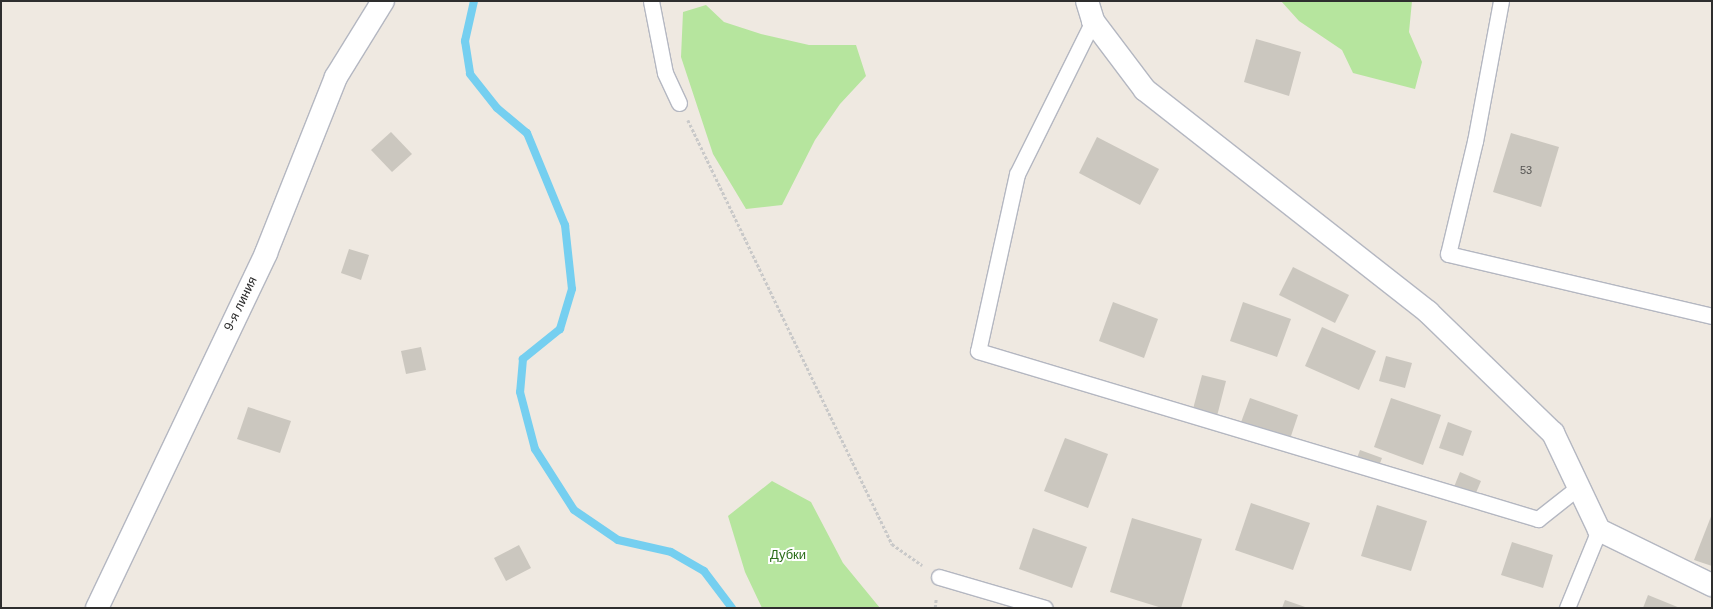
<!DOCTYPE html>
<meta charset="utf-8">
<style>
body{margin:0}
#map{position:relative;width:1713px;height:609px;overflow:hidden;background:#efe9e1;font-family:Arial,sans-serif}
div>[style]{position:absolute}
.green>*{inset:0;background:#b6e59e}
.stream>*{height:8px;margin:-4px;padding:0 4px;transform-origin:4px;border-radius:4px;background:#75cff0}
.building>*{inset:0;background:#cbc7bf}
.path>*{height:2.5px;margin-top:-1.25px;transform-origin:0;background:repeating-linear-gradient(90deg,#c9c9c9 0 3px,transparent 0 5px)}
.roads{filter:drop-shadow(1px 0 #b4b7c1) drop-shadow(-1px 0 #b4b7c1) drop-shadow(0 1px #b4b7c1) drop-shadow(0 -1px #b4b7c1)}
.service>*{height:15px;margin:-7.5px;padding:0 7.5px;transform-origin:7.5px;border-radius:7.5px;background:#fff}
.minor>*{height:22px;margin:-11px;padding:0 11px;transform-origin:11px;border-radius:11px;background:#fff}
span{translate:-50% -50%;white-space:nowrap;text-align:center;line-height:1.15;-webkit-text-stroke:4px #fff;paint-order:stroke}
.number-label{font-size:11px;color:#555452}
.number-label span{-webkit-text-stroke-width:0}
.street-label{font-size:13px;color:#2e2e2e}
.park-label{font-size:13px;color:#2c6e1b}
.frame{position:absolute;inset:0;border:2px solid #2e2e2e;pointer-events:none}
</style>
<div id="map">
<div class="green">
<div style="clip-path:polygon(1281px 1px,1412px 1px,1409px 32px,1422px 62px,1415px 89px,1353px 73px,1342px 50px,1299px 21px)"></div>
<div style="clip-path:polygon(706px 5px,724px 22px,761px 34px,809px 45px,856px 45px,866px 76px,840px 104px,815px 140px,782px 205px,746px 209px,713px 154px,681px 57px,683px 12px)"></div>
<div style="clip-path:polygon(772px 481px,811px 502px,843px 563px,880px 608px,762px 608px,745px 572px,728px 516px)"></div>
</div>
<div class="stream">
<div style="left:474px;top:1px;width:41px;rotate:102.7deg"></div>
<div style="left:465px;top:41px;width:33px;rotate:81deg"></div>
<div style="left:470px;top:74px;width:43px;rotate:51.5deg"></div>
<div style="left:497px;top:108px;width:39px;rotate:40deg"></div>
<div style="left:527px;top:133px;width:100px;rotate:67.6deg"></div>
<div style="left:565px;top:225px;width:64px;rotate:83.8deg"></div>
<div style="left:572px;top:289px;width:42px;rotate:106.7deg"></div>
<div style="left:560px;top:329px;width:48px;rotate:141deg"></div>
<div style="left:523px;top:359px;width:33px;rotate:95deg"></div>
<div style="left:520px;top:392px;width:59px;rotate:75.3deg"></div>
<div style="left:535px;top:449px;width:72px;rotate:57.4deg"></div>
<div style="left:574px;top:510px;width:53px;rotate:34.3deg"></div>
<div style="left:618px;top:540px;width:54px;rotate:12.8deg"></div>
<div style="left:671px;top:552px;width:38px;rotate:30deg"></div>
<div style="left:704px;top:571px;width:46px;rotate:52.9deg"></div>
</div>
<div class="building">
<div style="clip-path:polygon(1256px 39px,1301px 52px,1289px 96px,1244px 82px)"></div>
<div style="clip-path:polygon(391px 132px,412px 154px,392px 172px,371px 150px)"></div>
<div style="clip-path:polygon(1511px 133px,1559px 147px,1541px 207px,1493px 192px)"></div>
<div style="clip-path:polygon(1097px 137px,1159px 169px,1140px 205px,1079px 173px)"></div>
<div style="clip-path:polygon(349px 249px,369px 255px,361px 280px,341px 273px)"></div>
<div style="clip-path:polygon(1293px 267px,1349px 295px,1335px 323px,1279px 295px)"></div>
<div style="clip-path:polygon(1113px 302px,1158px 319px,1144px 358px,1099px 341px)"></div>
<div style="clip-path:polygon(1243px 302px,1291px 319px,1277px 357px,1230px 341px)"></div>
<div style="clip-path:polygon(1322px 327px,1376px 351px,1359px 390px,1305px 366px)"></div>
<div style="clip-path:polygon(421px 347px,426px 370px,406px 374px,401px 351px)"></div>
<div style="clip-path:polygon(1386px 356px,1412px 363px,1405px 388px,1379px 381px)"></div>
<div style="clip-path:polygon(1202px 375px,1226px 381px,1217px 416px,1193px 409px)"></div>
<div style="clip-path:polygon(1250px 398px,1298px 415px,1289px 442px,1240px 425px)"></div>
<div style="clip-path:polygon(1391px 398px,1441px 415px,1423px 465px,1374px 447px)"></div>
<div style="clip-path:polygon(248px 407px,291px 421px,280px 453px,237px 439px)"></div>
<div style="clip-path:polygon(1448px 422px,1472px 431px,1463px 456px,1439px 448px)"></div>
<div style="clip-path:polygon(1065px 438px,1108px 454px,1088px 508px,1044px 491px)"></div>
<div style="clip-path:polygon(1360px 450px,1382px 458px,1376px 474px,1354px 466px)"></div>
<div style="clip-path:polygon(1460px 472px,1481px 481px,1473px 500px,1452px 492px)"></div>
<div style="clip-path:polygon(1251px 503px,1310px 523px,1293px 570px,1235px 550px)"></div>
<div style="clip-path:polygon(1377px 505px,1427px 521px,1411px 571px,1361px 556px)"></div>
<div style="clip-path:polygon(1712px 514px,1712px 566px,1694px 560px)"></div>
<div style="clip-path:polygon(1132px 518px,1202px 539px,1181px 608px,1162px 608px,1110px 592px)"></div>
<div style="clip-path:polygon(1033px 528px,1087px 547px,1072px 588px,1019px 569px)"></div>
<div style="clip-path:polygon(1512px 542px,1553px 555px,1543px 588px,1501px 575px)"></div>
<div style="clip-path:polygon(519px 545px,531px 568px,506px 581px,494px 558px)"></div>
<div style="clip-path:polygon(1648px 595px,1680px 608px,1643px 608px)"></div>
<div style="clip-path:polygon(1285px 600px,1308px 608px,1282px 608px)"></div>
</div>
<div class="path">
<div style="left:688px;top:120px;width:471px;rotate:64.3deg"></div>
<div style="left:892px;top:544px;width:37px;rotate:35deg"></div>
<div style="left:935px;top:608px;width:9px;rotate:-84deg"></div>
</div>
<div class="roads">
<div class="service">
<div style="left:651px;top:1px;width:73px;rotate:79deg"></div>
<div style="left:665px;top:73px;width:33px;rotate:65deg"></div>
<div style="left:1501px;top:1px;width:142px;rotate:100.5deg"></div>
<div style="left:1475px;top:141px;width:116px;rotate:103.4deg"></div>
<div style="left:1448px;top:254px;width:271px;rotate:13.2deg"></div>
<div style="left:1093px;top:21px;width:171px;rotate:116.4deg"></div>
<div style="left:1017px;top:174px;width:181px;rotate:102.4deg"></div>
<div style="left:978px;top:351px;width:585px;rotate:16.7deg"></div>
<div style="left:1538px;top:519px;width:53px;rotate:-38.2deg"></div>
<div style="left:939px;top:577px;width:110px;rotate:16.3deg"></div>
<div style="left:1567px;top:608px;width:84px;rotate:-67.7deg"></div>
</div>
<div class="minor">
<div style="left:1087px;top:1px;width:21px;rotate:73deg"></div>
<div style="left:1093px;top:21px;width:86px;rotate:53deg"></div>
<div style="left:1145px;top:90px;width:360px;rotate:38.1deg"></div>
<div style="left:1428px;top:312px;width:174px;rotate:44.1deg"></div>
<div style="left:1553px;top:433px;width:107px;rotate:64.6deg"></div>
<div style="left:1599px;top:530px;width:126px;rotate:26deg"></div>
<div style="left:97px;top:608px;width:393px;rotate:-64.5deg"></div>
<div style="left:266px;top:253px;width:189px;rotate:-68.3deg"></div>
<div style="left:336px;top:77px;width:89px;rotate:-58.3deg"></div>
</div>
</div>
<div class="number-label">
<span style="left:1526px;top:170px">53</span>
</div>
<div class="street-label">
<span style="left:241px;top:304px;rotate:-64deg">9-я линия</span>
</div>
<div class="park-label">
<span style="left:788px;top:555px">Дубки</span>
</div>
<div class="frame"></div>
</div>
